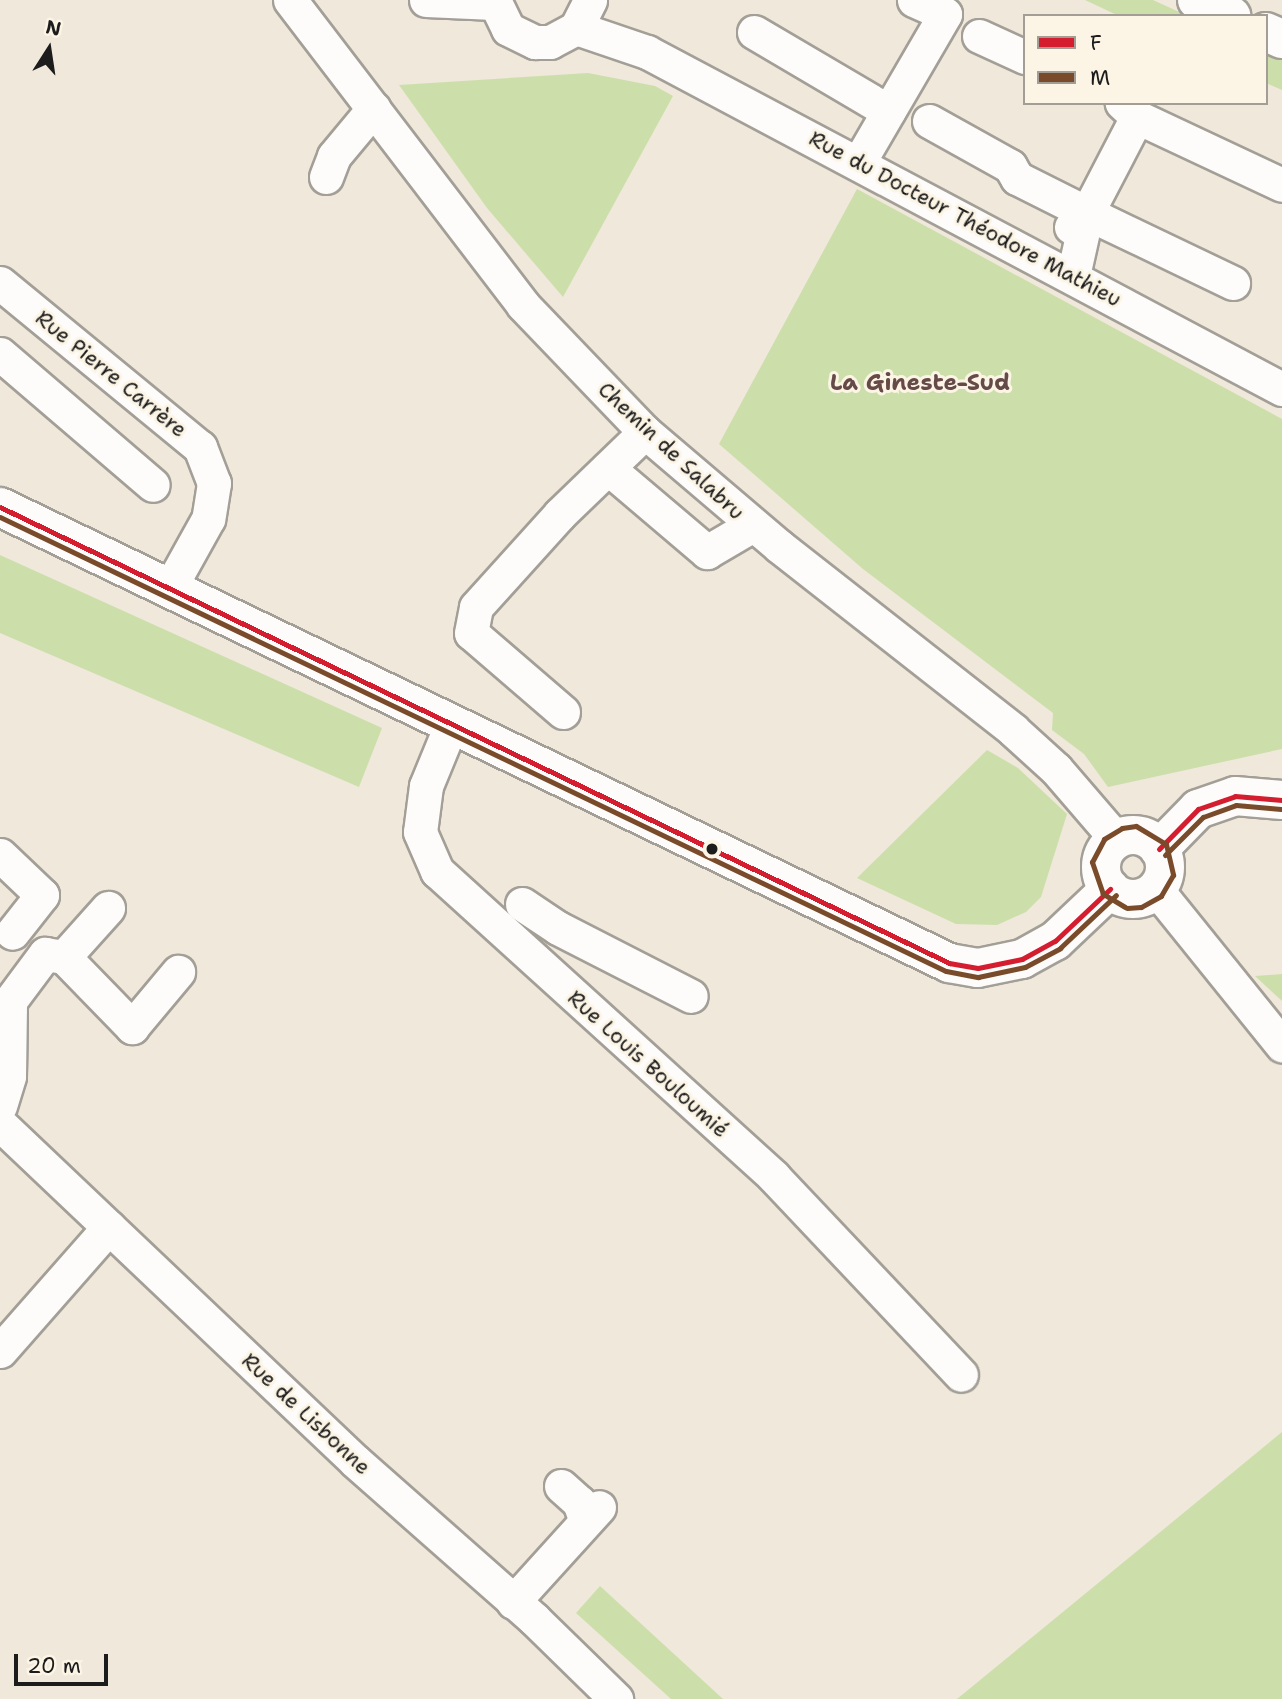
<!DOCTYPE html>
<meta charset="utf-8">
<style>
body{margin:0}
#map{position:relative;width:1282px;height:1699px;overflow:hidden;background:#efe8db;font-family:"Shantell Sans",sans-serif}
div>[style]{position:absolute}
.green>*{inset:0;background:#ccdfaa}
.roads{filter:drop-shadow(2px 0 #a39f97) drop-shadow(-2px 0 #a39f97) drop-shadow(0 2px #a39f97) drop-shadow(0 -2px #a39f97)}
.minor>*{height:33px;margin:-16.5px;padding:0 16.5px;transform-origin:16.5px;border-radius:16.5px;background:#fdfcfa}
.major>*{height:38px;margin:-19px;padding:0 19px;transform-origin:19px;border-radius:19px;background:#fdfcfa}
.major>.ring{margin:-19px;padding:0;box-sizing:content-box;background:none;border:38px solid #fdfcfa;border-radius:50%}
.bus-1>*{height:5px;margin:-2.5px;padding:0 2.5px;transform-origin:2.5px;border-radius:2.5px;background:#d41d2f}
.bus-2>*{height:5px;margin:-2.5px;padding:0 2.5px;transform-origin:2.5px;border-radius:2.5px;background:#7a4b2a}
.dots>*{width:19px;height:19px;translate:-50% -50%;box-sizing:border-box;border:4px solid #fcf5e5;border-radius:50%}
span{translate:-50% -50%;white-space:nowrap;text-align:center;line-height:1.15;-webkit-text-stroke:6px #fcf5e5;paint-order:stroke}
.street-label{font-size:21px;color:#1c1c1c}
.neighbourhood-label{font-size:23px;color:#664a48;font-weight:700}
.legend{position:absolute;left:1023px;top:14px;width:245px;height:91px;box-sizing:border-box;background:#fcf5e5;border:2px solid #a29e95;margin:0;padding:9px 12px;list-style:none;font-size:21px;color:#1c1c1c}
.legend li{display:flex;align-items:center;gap:14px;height:35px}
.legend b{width:35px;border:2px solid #a29e95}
.north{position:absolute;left:14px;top:14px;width:70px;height:70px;-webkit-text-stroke:5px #fcf5e5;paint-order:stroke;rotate:12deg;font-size:19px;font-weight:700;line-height:28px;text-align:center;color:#1c1c1c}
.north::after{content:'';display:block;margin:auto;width:24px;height:32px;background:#1c1c1c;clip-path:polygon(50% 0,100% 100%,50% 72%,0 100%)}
.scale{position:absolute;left:14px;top:1654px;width:94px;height:32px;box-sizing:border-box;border:4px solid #1c1c1c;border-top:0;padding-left:9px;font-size:21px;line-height:24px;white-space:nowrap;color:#1c1c1c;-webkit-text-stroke:5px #fcf5e5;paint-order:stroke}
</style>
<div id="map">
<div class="green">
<div style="clip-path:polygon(1085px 0,1153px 0,1188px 16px,1119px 16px)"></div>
<div style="clip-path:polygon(1266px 52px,1282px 59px,1282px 90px,1266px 83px)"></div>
<div style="clip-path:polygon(588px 73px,655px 86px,673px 96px,563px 297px,487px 208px,399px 85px)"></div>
<div style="clip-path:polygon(857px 189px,1282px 419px,1282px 749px,1108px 787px,1084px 754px,1052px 730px,1053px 713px,863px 569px,719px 444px)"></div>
<div style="clip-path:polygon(0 555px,382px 728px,359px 787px,0 633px)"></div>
<div style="clip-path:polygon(987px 750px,1018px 768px,1067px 814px,1041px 897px,1026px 912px,997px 925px,956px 924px,857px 878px)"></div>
<div style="clip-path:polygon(1282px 974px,1282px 1001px,1255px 976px)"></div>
<div style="clip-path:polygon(1282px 1432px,1282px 1699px,957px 1699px)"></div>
<div style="clip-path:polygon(600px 1586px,723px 1699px,671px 1699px,576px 1613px)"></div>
</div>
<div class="roads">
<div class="minor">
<div style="left:290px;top:0;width:384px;rotate:52.6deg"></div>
<div style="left:523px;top:305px;width:176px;rotate:46.2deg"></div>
<div style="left:645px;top:432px;width:177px;rotate:40.4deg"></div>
<div style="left:780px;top:547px;width:296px;rotate:38.1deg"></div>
<div style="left:1013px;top:730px;width:58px;rotate:42.2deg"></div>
<div style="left:1056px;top:769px;width:94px;rotate:49.3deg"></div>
<div style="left:426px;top:0;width:68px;rotate:2.5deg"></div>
<div style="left:494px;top:0;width:32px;rotate:64deg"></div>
<div style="left:508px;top:29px;width:30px;rotate:26deg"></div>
<div style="left:535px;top:42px;width:15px"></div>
<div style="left:550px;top:42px;width:30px;rotate:-28deg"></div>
<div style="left:576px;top:28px;width:31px;rotate:-63deg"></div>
<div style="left:576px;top:28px;width:75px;rotate:18.7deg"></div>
<div style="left:647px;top:52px;width:719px;rotate:27.96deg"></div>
<div style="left:754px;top:32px;width:156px;rotate:30.5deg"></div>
<div style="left:979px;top:36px;width:51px;rotate:24.5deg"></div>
<div style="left:1137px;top:117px;width:160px;rotate:25.1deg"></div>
<div style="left:929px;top:121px;width:93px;rotate:29.1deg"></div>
<div style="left:1010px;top:166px;width:14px;rotate:60deg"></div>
<div style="left:1017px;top:178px;width:78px;rotate:26.6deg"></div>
<div style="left:859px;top:162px;width:171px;rotate:-59.8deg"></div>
<div style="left:945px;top:14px;width:34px;rotate:-156deg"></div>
<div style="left:326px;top:177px;width:22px;rotate:-69deg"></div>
<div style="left:334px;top:156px;width:62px;rotate:-50.2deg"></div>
<div style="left:1071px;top:227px;width:21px;rotate:-41deg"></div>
<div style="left:1087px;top:213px;width:108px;rotate:-62.5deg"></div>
<div style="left:1137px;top:117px;width:21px;rotate:-137deg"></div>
<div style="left:1073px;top:276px;width:65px;rotate:-77.5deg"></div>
<div style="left:1087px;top:213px;width:162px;rotate:25.6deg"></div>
<div style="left:0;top:283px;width:259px;rotate:39.4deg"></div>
<div style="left:200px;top:447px;width:39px;rotate:69deg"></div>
<div style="left:214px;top:483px;width:36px;rotate:99deg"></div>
<div style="left:208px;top:519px;width:80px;rotate:119.1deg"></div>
<div style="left:0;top:354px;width:201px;rotate:40.6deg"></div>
<div style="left:608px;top:468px;width:130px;rotate:40.3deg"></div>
<div style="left:707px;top:552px;width:53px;rotate:-30.4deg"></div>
<div style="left:563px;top:712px;width:121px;rotate:-139.3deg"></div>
<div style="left:471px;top:633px;width:26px;rotate:-79deg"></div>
<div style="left:476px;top:607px;width:125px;rotate:-47.9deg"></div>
<div style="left:560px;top:514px;width:118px;rotate:-44deg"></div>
<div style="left:451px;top:725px;width:66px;rotate:112.3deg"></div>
<div style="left:426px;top:786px;width:46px;rotate:97.4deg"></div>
<div style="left:420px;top:832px;width:43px;rotate:66.4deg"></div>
<div style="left:437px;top:871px;width:455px;rotate:42.2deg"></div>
<div style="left:774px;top:1177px;width:272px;rotate:46.6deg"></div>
<div style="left:0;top:855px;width:58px;rotate:43.6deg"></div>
<div style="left:42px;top:895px;width:48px;rotate:128.3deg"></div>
<div style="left:1156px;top:889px;width:201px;rotate:51.1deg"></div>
<div style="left:522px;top:904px;width:43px;rotate:33.7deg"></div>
<div style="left:558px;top:928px;width:149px;rotate:27.1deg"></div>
<div style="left:64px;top:957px;width:66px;rotate:-48.1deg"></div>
<div style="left:0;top:1106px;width:31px;rotate:-73deg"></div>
<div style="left:9px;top:1076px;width:75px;rotate:-89.2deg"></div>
<div style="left:10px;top:1001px;width:59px;rotate:-53.3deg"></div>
<div style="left:45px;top:954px;width:19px;rotate:9deg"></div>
<div style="left:64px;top:957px;width:98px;rotate:45.8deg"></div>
<div style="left:132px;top:1027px;width:72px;rotate:-50.1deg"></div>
<div style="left:0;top:1124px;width:489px;rotate:43.5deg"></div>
<div style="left:355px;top:1461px;width:239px;rotate:41.4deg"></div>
<div style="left:534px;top:1619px;width:115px;rotate:44.3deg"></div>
<div style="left:0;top:1351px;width:165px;rotate:-48.7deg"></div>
<div style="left:561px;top:1486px;width:24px;rotate:42deg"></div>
<div style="left:579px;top:1502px;width:20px;rotate:70deg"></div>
<div style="left:513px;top:1602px;width:128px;rotate:-47.8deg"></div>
</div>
<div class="major">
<div style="left:1197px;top:0;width:38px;rotate:25deg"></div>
<div style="left:1266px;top:32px;width:17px;rotate:24deg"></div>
<div style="left:0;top:507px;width:1053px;rotate:25.66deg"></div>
<div style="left:949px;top:963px;width:29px;rotate:10deg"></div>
<div style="left:978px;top:968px;width:45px;rotate:-11.6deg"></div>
<div style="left:1022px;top:959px;width:38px;rotate:-29deg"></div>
<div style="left:1055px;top:941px;width:76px;rotate:-43.4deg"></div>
<div class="ring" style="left:1101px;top:835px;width:26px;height:26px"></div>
<div style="left:1159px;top:849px;width:56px;rotate:-45.7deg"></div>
<div style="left:1198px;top:809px;width:39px;rotate:-19deg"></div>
<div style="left:1235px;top:796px;width:47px;rotate:4.9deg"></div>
</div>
</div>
<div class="bus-1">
<div style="left:0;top:507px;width:1053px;rotate:25.66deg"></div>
<div style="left:949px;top:963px;width:29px;rotate:10deg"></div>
<div style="left:978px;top:968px;width:45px;rotate:-11.6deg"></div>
<div style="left:1022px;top:959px;width:38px;rotate:-29deg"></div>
<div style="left:1055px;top:941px;width:76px;rotate:-43.4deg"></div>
<div style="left:1159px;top:849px;width:56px;rotate:-45.7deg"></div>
<div style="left:1198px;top:809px;width:39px;rotate:-19deg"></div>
<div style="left:1235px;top:796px;width:47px;rotate:4.9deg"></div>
</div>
<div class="bus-2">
<div style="left:0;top:517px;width:1049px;rotate:25.64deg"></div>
<div style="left:946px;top:971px;width:33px;rotate:11deg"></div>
<div style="left:978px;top:977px;width:48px;rotate:-12deg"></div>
<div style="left:1025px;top:967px;width:40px;rotate:-28deg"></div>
<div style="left:1060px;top:948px;width:77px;rotate:-43.4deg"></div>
<div style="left:1165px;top:855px;width:54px;rotate:-45deg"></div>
<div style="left:1203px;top:817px;width:35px;rotate:-20deg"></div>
<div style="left:1236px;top:805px;width:45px;rotate:5.1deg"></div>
<div style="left:1125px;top:907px;width:26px;rotate:-149deg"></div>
<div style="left:1103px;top:894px;width:34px;rotate:-109deg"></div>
<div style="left:1092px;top:862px;width:26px;rotate:-62deg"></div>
<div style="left:1104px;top:839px;width:21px;rotate:-31deg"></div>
<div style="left:1122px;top:828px;width:14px;rotate:-8deg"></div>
<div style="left:1136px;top:826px;width:35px;rotate:31deg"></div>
<div style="left:1166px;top:844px;width:32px;rotate:77deg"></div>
<div style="left:1173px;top:875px;width:24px;rotate:120deg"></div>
<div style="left:1161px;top:896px;width:23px;rotate:151deg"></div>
<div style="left:1141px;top:907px;width:14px;rotate:176deg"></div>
</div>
<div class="dots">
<div style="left:712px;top:849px;background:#1c1c1c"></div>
</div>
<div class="street-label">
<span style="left:965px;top:219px;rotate:28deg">Rue du Docteur Théodore Mathieu</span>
<span style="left:111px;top:374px;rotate:39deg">Rue Pierre Carrère</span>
<span style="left:671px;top:451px;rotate:43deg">Chemin de Salabru</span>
<span style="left:648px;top:1064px;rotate:42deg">Rue Louis Bouloumié</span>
<span style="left:306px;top:1414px;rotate:43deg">Rue de Lisbonne</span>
</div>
<div class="neighbourhood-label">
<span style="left:920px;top:382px">La Gineste-Sud</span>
</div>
<ul class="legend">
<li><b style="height:9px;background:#d41d2f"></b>F</li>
<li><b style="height:9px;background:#7a4b2a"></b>M</li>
</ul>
<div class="north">N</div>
<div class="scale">20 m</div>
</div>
